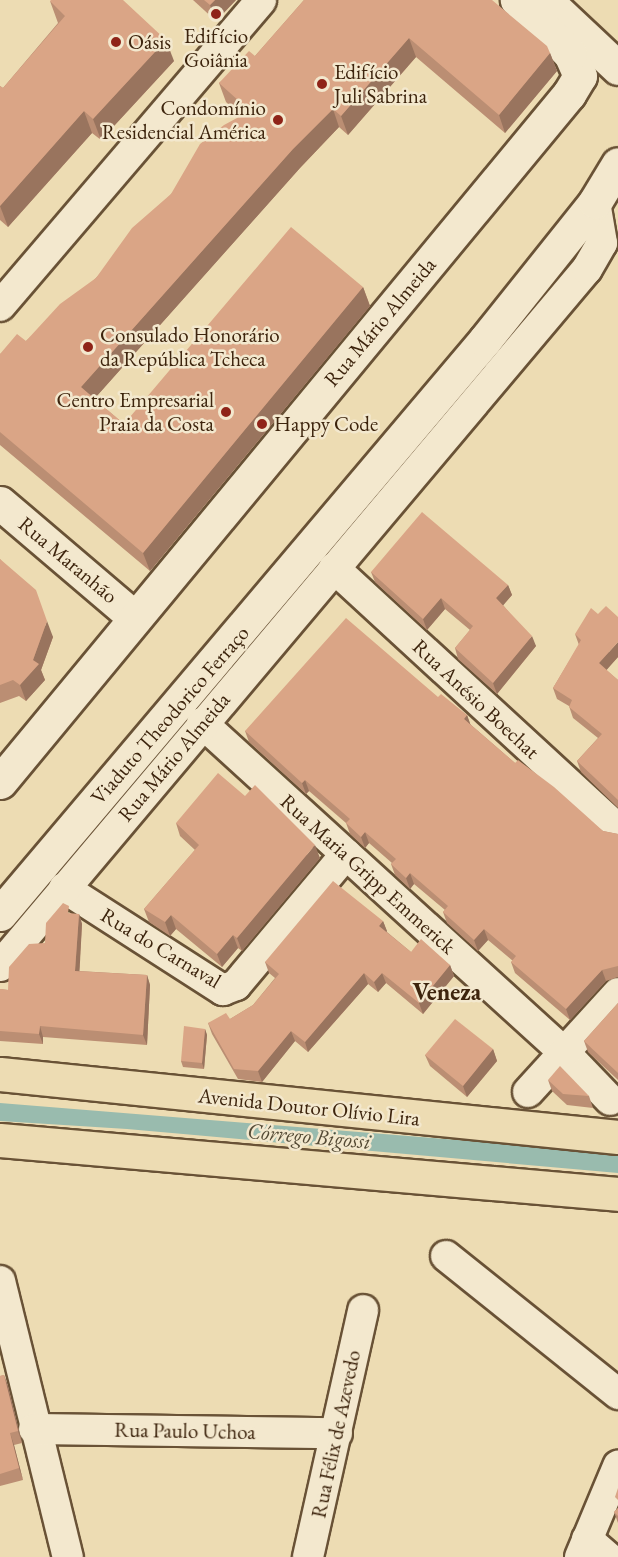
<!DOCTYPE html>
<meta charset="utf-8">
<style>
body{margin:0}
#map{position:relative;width:618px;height:1557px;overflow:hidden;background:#eddcb3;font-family:"EB Garamond",serif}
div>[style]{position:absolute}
.water>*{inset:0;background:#99bbae}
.roads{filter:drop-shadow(2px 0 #695236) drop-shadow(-2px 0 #695236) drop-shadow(0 2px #695236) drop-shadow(0 -2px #695236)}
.street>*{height:30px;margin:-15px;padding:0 15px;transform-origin:15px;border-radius:15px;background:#f3e8ce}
.secondary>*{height:33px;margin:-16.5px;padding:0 16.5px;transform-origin:16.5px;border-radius:16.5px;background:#f3e8ce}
.primary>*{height:33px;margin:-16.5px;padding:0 16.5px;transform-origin:16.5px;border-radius:16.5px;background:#eddcb3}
.wall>*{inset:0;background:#bb8e73}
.shaded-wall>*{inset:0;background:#99745e}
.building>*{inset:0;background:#daa586}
.dots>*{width:16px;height:16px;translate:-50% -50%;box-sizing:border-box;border:3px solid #f3e8ce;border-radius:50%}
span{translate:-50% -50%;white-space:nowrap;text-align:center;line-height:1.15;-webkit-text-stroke:5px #f3e8ce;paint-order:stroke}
.poi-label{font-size:21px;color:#3d240d}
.left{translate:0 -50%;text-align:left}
.right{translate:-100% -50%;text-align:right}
.street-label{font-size:21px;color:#3d240d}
.water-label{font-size:22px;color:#544a35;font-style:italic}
.quarter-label{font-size:24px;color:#3d240d;font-weight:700}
</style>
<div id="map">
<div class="water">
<div style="clip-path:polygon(0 1103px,618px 1153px,618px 1173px,127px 1129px,0 1121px)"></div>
</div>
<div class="roads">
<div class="street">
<div style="left:0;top:306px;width:402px;rotate:-49.5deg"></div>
<div style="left:334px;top:568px;width:386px;rotate:42.6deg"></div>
<div style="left:202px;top:723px;width:491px;rotate:42.3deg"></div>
<div style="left:565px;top:1053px;width:65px;rotate:46.2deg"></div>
<div style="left:64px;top:888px;width:189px;rotate:32.7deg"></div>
<div style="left:223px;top:990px;width:14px;rotate:-21deg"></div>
<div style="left:236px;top:985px;width:171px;rotate:-50deg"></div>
<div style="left:0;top:966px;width:911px;rotate:-49.9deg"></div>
<div style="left:587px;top:269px;width:30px;rotate:-60deg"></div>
<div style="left:602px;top:243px;width:42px;rotate:-99.7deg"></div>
<div style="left:528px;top:1092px;width:134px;rotate:-47.7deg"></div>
<div style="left:446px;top:1256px;width:221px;rotate:38.7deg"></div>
<div style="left:0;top:1281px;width:284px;rotate:76.2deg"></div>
<div style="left:34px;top:1429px;width:303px;rotate:0.8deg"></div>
<div style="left:587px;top:1539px;width:28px;rotate:41deg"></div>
<div style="left:308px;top:1557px;width:253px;rotate:-77.4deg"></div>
<div style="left:580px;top:1557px;width:99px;rotate:-67.3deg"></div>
</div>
<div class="secondary">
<div style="left:553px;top:7px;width:89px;rotate:43.2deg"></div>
<div style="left:0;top:503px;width:177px;rotate:40.4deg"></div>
<div style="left:0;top:782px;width:893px;rotate:-50.41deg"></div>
<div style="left:569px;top:94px;width:21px;rotate:-59deg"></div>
<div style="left:580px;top:76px;width:24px;rotate:-114deg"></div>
<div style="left:570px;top:54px;width:76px;rotate:-134.5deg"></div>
<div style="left:0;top:914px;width:751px;rotate:-49.8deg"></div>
<div style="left:485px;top:340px;width:176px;rotate:-51.4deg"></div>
<div style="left:595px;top:202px;width:44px;rotate:-58.8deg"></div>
</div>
<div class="primary">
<div style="left:0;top:1074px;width:621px;rotate:5.82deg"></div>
<div style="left:0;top:1140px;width:620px;rotate:4.99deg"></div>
</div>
</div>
<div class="wall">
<div style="clip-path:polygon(193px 0,236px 0,216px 21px)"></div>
<div style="clip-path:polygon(304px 0,550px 53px,557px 71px,505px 133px,416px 57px,348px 135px,339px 127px,300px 168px,94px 399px,124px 424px,363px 287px,370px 306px,150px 571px,0 445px,0 354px,26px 341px,96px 278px,241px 116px,226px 102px,219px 83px,255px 56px)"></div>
<div style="clip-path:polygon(50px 1px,174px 61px,101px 140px,92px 133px,8px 227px,0 220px,0 86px,3px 88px,58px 23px)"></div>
<div style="clip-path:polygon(0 559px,53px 637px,41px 670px,45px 680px,26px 701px,19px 696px,0 703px)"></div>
<div style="clip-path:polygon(371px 572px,508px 585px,512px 595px,503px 605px,536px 646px,497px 694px,458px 659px,455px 648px,470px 630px,445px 609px,427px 630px,375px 582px)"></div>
<div style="clip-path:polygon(575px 634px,618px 657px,606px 670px,618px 680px,618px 808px,581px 772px,577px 761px,598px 738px,573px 718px,569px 706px,557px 699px,553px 688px,579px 645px)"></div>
<div style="clip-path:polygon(438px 697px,467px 715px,470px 724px,515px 763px,603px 831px,618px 834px,618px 977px,606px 981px,570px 1020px,515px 973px,511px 962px,513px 961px,488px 940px,478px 951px,447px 923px,443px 912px,445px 910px,414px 884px,410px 889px,395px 875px,391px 864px,392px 863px,369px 843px,365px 848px,350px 834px,346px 823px,309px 791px,306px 794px,249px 742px,245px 731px)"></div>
<div style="clip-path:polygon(176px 823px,320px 858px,242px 951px,238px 948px,222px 967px,176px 929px,170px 936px,149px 922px,144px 909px,195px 850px,180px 836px)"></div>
<div style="clip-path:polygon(71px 914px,79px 914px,82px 924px,79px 971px,147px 975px,150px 985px,147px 1045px,43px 1037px,43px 1044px,0 1041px,0 989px,8px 990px,45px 943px)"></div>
<div style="clip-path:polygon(383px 921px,387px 932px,411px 952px,450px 965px,454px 976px,423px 1014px,386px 983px,378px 992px,368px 984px,308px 1052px,295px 1041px,262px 1082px,238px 1079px,212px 1034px,208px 1023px,230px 1019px,253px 1005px,275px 978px,269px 973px,265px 962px)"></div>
<div style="clip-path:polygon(618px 1003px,618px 1080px,588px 1052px,584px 1041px)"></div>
<div style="clip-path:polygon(205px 1029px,207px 1035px,204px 1069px,183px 1067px,181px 1061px)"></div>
<div style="clip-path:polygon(493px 1049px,497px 1061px,467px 1097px,430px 1066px,425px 1055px)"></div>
<div style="clip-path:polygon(548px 1080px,589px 1096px,593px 1108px,567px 1105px,552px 1091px)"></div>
<div style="clip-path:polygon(4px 1375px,8px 1386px,22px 1443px,14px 1445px,23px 1480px,0 1486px,0 1376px)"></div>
<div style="clip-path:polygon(618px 1508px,618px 1523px,614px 1512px)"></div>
</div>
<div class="shaded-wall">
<div style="clip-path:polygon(215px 0,236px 0,216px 21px,210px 5px)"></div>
<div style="clip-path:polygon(409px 38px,416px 57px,348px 135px,341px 116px)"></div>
<div style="clip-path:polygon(166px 40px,174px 61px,101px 140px,93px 119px)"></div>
<div style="clip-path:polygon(550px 53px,557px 71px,505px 133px,499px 115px)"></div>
<div style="clip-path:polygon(333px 109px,339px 127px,300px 168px,88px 406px,81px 387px,293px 149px)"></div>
<div style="clip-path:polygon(84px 111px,92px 133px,8px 227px,0 206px)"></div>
<div style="clip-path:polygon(363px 287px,370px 306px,150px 571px,143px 553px)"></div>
<div style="clip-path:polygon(508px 585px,512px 595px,500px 609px,496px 598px)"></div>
<div style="clip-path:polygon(441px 598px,445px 609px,427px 630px,423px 619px)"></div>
<div style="clip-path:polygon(47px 621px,53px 637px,41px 670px,45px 680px,26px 701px,20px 685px,33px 660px)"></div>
<div style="clip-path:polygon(532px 636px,536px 646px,497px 694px,493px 683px)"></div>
<div style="clip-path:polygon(618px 642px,618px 657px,603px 674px,599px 663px)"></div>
<div style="clip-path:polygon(467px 715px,471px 726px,464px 719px)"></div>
<div style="clip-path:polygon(305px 780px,309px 791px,306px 794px,302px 783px)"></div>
<div style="clip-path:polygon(365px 832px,369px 843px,365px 848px,361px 837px)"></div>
<div style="clip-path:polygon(315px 845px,320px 858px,242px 951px,237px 938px)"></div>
<div style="clip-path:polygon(410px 873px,414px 884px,410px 889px,406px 878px)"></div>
<div style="clip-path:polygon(79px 914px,82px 924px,79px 981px,75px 971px)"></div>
<div style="clip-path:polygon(171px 915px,176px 929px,170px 936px,165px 922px)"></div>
<div style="clip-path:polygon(383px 921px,387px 931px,383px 936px,379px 926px)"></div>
<div style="clip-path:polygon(484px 929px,488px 940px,478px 951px,474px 940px)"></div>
<div style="clip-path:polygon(233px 935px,238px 948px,222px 967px,217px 954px)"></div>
<div style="clip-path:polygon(450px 965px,454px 976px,423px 1014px,419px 1003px)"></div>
<div style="clip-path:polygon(602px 970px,606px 981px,570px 1020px,566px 1009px)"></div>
<div style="clip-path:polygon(364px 973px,368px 984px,308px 1052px,305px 1042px)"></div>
<div style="clip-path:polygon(382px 973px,386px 983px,378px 992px,374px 982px)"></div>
<div style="clip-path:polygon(147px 975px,150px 985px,147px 1045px,143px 1035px)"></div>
<div style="clip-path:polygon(40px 1026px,43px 1037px,43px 1044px,39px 1034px)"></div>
<div style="clip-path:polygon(205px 1029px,207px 1035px,204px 1069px,202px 1063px)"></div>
<div style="clip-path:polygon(291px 1031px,295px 1041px,262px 1082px,258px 1071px)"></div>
<div style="clip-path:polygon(493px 1049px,497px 1061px,467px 1097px,463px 1086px)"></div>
<div style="clip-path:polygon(4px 1375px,8px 1386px,22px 1443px,18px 1431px)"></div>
<div style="clip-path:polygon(10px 1433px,14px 1445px,23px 1480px,19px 1468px)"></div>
</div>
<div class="building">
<div style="clip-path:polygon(51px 0,123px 0,166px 40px,93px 119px,84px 111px,0 206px,0 86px,3px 88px,65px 16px,50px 1px)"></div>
<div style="clip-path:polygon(204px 0,215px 0,210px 5px)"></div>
<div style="clip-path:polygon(304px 0,492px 0,547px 46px,550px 53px,499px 115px,409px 38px,341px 116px,333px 109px,293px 149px,81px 387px,124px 424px,291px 227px,363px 287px,143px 553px,0 432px,0 354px,17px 334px,26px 341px,60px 304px,96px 278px,132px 228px,171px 194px,200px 144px,224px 125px,250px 111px,219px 83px,249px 51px,255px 56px)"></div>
<div style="clip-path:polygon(422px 512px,508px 585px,496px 598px,532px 636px,493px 683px,455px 648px,473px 626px,441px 598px,423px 619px,371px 572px)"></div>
<div style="clip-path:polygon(0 559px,36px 590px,47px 621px,33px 660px,39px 664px,20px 685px,13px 680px,0 685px)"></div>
<div style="clip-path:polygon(606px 606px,618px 617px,618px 642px,599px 663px,618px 680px,618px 800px,577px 761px,602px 734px,569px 707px,572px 700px,553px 688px,581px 640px,575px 634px,591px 608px,598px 614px)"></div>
<div style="clip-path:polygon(346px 618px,438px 697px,441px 694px,467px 715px,464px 719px,515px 763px,518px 760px,554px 787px,603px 831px,618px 834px,618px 966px,602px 970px,566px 1009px,511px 962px,516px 956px,484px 929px,474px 940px,443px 912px,448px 906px,410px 873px,406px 878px,391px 864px,396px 859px,365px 832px,361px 837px,346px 823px,350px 819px,305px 780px,302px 783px,245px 731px)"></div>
<div style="clip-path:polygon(218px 773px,245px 796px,255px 785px,315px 845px,237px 938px,233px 935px,217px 954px,171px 915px,165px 922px,144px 909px,199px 845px,176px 823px)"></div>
<div style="clip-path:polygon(333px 881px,383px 921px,379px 926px,411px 952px,421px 939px,450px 965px,419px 1003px,382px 973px,374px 982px,364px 973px,305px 1042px,291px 1031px,258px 1071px,234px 1069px,208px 1023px,226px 1013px,230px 1019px,253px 1005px,279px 974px,265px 962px)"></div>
<div style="clip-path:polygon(63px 903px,69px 906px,68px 913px,79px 914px,75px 971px,147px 975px,143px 1035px,40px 1026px,39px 1034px,0 1031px,0 989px,8px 990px,9px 967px,29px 944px,45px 943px,46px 923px)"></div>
<div style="clip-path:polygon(618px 1003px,618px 1073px,584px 1041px)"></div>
<div style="clip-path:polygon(455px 1019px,493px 1049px,463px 1086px,425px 1055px)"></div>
<div style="clip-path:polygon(184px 1026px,205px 1029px,202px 1063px,181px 1061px)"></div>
<div style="clip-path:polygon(560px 1066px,589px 1096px,563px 1094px,548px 1080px)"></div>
<div style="clip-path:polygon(4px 1375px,18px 1431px,10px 1433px,19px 1468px,0 1474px,0 1376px)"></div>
<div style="clip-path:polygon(618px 1488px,618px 1500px,615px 1497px)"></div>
<div style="clip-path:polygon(618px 1508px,618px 1516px,614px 1512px)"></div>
</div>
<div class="dots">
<div style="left:216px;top:14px;background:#8f2418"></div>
<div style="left:116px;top:42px;background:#8f2418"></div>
<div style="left:322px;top:84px;background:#8f2418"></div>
<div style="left:278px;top:120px;background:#8f2418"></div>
<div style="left:88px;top:347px;background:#8f2418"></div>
<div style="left:226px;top:412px;background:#8f2418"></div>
<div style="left:262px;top:424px;background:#8f2418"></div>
</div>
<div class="poi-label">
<span style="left:216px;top:48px">Edifício<br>Goiânia</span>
<span class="left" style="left:128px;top:42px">Oásis</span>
<span class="left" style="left:334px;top:84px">Edifício<br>Juli Sabrina</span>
<span class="right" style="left:266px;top:120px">Condomínio<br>Residencial América</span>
<span class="left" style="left:100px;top:347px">Consulado Honorário<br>da República Tcheca</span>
<span class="right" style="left:214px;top:412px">Centro Empresarial<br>Praia da Costa</span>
<span class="left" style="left:274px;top:424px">Happy Code</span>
</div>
<div class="street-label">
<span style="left:380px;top:322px;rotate:-50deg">Rua Mário Almeida</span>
<span style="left:68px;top:560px;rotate:40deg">Rua Maranhão</span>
<span style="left:476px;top:699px;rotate:43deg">Rua Anésio Boechat</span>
<span style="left:170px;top:715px;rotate:-49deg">Viaduto Theodorico Ferraço</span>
<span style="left:174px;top:757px;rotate:-50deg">Rua Mário Almeida</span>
<span style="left:368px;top:874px;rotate:42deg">Rua Maria Gripp Emmerick</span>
<span style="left:161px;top:948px;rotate:31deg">Rua do Carnaval</span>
<span style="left:309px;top:1107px;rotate:6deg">Avenida Doutor Olívio Lira</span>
<span style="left:185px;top:1431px;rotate:1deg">Rua Paulo Uchoa</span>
<span style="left:336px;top:1434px;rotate:-78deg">Rua Félix de Azevedo</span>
</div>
<div class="water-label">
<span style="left:309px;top:1136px;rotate:5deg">Córrego Bigossi</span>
</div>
<div class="quarter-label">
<span style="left:447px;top:992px">Veneza</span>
</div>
</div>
